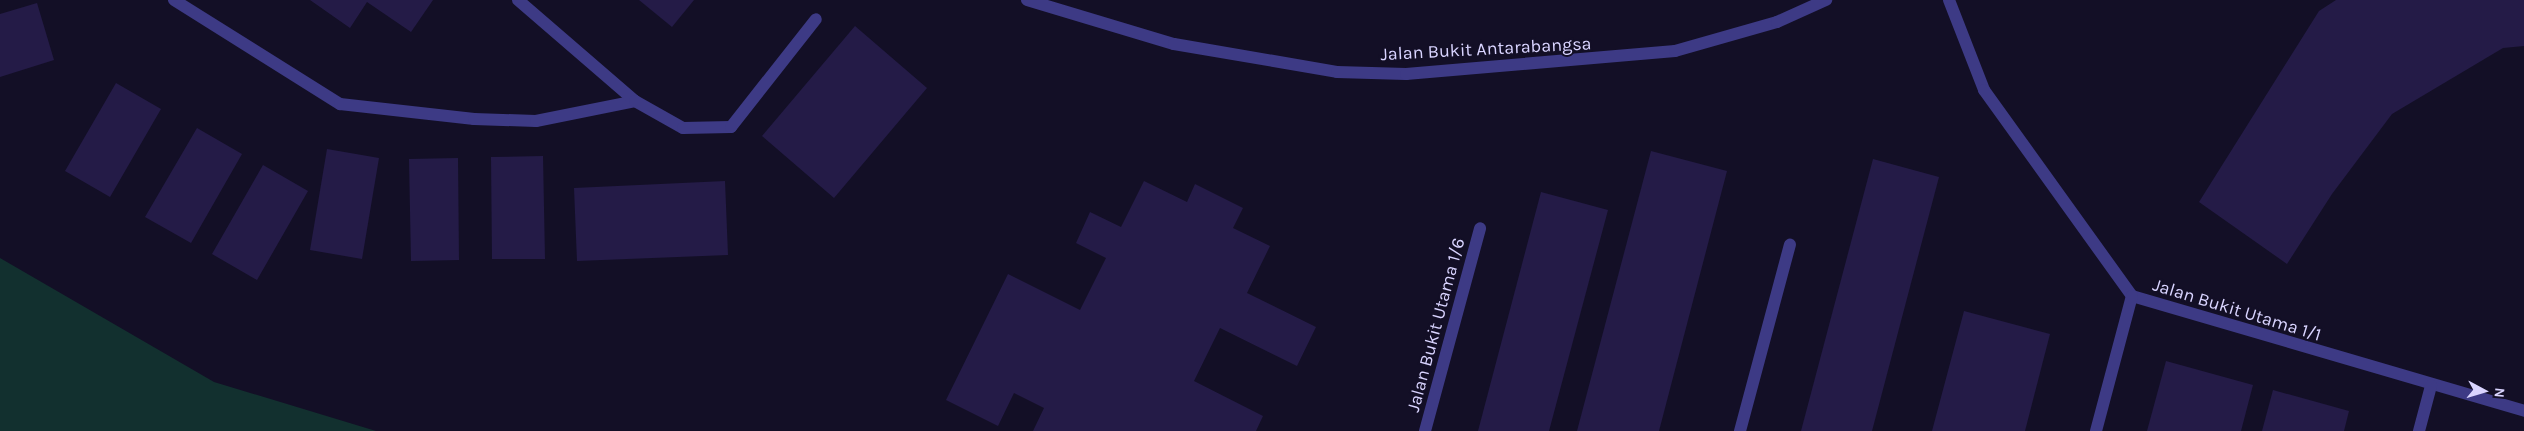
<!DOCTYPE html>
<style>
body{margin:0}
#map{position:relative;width:2524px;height:431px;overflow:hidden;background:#130f26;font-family:Karla,sans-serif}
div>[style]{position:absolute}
.green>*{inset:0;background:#12302f}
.building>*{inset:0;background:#241b47}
.street>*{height:12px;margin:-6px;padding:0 6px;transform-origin:6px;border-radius:6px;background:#3d3a85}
span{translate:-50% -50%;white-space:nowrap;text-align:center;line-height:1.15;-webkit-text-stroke:4px #130f26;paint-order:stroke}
.street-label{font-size:18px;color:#d9d4ff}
.north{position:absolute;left:2459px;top:366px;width:50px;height:50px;-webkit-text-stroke:4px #130f26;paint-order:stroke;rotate:96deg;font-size:14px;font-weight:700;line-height:20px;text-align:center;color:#d9d4ff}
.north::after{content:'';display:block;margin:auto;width:18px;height:22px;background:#d9d4ff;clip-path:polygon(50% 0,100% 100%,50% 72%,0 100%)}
</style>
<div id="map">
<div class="green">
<div style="clip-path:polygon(0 258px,214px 382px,376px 431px,0 431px)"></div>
</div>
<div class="building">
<div style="clip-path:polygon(310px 0,433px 0,411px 32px,367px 2px,350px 28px)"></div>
<div style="clip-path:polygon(639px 0,694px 0,672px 27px)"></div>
<div style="clip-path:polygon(2336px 0,2524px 0,2524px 46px,2503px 48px,2392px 114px,2332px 194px,2287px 264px,2199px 202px,2319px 11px)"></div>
<div style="clip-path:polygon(37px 3px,54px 60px,0 77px,0 14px)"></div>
<div style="clip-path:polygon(855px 26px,927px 88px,834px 198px,762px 136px)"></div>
<div style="clip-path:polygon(116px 83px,161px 109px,110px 197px,65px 171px)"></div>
<div style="clip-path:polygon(197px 128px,242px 154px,191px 243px,145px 217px)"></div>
<div style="clip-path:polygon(327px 149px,379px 158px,362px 259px,310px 250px)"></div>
<div style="clip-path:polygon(1651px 151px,1727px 171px,1659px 431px,1577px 431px)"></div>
<div style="clip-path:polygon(543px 156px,545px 259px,492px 259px,491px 157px)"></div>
<div style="clip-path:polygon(458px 158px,459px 260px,411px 261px,409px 159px)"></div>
<div style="clip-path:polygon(1873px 159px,1939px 177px,1872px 431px,1801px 431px)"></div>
<div style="clip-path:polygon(263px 165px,308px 191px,257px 280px,212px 254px)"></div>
<div style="clip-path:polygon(725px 181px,728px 255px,577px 261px,574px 188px)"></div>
<div style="clip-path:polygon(1144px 181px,1187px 202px,1195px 184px,1243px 208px,1233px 228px,1270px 246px,1247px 293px,1316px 327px,1297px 366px,1220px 328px,1194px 381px,1263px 416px,1256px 431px,1033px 431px,1044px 408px,1014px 393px,998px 426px,946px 400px,1008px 274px,1080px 310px,1106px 258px,1076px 243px,1090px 212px,1121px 227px)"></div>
<div style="clip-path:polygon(1541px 192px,1608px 210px,1549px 431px,1478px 431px)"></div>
<div style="clip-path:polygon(1964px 311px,2050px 334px,2025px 431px,1932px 431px)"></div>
<div style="clip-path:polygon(2166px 361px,2253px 385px,2241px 431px,2147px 431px)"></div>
<div style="clip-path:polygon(2273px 390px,2349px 411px,2344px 431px,2262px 431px)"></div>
</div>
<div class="street">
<div style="left:174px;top:0;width:196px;rotate:32.1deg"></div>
<div style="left:340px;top:104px;width:135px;rotate:6.4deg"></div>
<div style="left:474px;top:119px;width:62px;rotate:1.8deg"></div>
<div style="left:536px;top:121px;width:101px;rotate:-11.4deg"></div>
<div style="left:518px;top:0;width:155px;rotate:40.8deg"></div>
<div style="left:635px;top:101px;width:55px;rotate:29.4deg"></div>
<div style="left:683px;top:128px;width:48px;rotate:-1.2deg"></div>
<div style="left:731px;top:127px;width:137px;rotate:-51.8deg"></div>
<div style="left:1027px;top:0;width:153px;rotate:16.7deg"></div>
<div style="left:1174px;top:44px;width:165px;rotate:9.7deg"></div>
<div style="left:1337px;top:72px;width:69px;rotate:1.7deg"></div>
<div style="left:1406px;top:74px;width:270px;rotate:-4.9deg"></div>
<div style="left:1675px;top:51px;width:106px;rotate:-15.9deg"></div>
<div style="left:1777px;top:22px;width:54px;rotate:-24.2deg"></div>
<div style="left:1949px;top:0;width:97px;rotate:68.7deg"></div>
<div style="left:1984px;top:90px;width:254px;rotate:54.3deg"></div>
<div style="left:2132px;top:296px;width:409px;rotate:16.3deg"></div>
<div style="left:1425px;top:431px;width:210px;rotate:-74.8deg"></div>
<div style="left:1740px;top:431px;width:193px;rotate:-75deg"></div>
<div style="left:2096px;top:431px;width:140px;rotate:-75.1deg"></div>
<div style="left:2419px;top:431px;width:47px;rotate:-75.1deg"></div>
</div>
<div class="street-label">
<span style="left:1486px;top:49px;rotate:-3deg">Jalan Bukit Antarabangsa</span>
<span style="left:2237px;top:310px;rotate:17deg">Jalan Bukit Utama 1/1</span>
<span style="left:1436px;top:325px;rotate:-75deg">Jalan Bukit Utama 1/6</span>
</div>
<div class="north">N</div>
</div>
